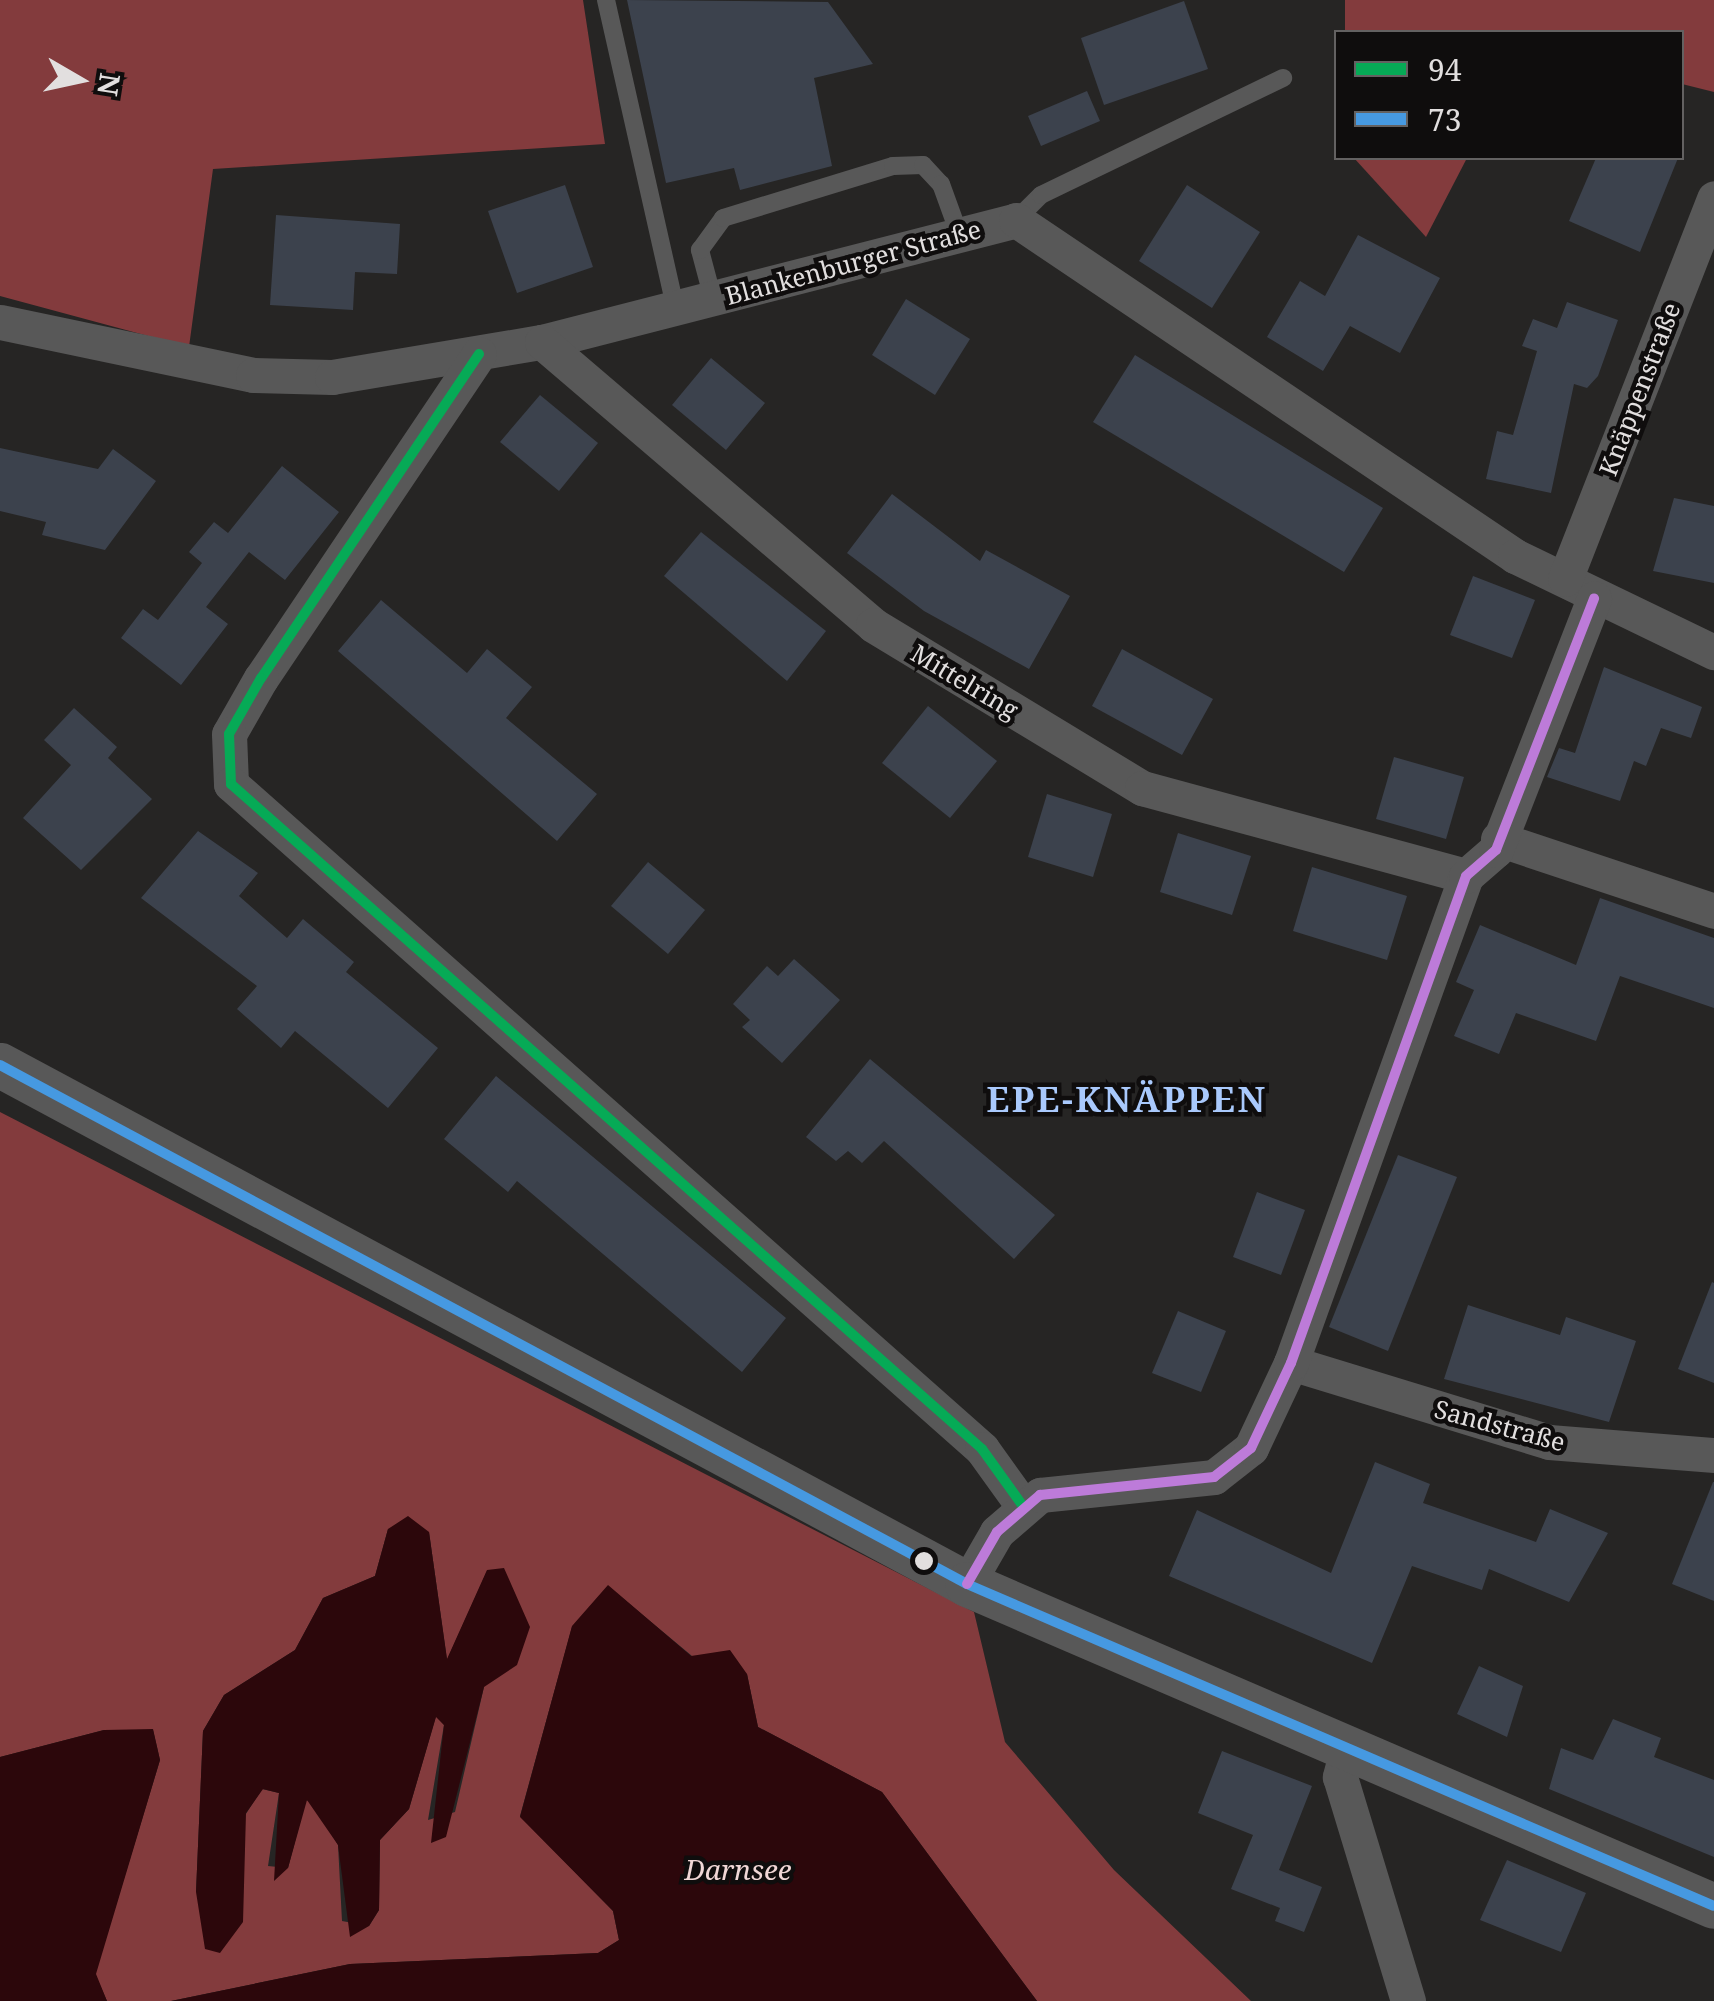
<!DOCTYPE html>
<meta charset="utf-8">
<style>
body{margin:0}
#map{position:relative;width:1714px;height:2001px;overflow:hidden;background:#262524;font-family:"Noto Serif",serif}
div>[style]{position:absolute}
.forest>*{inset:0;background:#833b3d}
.water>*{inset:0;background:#2c070b}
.building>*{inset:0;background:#3c424d}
.service>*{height:18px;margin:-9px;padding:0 9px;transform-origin:9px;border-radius:9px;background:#585858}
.minor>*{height:35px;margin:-17.5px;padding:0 17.5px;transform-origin:17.5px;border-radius:17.5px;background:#585858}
.tertiary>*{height:45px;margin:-22.5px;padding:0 22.5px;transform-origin:22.5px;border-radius:22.5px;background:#585858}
.bus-1>*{height:10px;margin:-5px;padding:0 5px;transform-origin:5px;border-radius:5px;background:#06aa56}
.bus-2>*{height:10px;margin:-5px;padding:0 5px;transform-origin:5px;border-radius:5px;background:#4699e1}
.bus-3>*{height:10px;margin:-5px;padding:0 5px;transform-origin:5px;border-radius:5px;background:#bd7bd9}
.dots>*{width:28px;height:28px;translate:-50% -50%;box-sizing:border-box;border:5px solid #0f0d0d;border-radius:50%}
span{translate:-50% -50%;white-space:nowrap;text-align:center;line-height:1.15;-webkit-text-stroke:9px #0f0d0d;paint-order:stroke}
.street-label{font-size:25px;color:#e2dfdf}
.water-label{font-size:28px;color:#f0d7d6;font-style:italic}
.district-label{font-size:35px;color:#a9c9fc;font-weight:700;letter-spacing:2.5px}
.legend{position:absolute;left:1334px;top:30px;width:350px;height:130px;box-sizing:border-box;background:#0f0d0d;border:2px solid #636161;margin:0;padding:12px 18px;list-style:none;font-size:30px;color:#e2dfdf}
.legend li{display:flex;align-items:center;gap:20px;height:50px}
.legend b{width:50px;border:2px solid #636161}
.north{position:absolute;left:30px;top:30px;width:100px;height:100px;-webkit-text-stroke:8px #0f0d0d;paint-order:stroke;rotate:99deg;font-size:28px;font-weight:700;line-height:40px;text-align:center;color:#e2dfdf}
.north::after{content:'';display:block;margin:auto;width:35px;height:45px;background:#e2dfdf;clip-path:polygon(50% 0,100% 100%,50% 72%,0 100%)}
</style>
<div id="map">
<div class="forest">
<div style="clip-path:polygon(0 0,583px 0,605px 144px,213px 169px,189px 347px,0 296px)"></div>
<div style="clip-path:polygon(1345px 0,1714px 0,1714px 92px,1682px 84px,1682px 32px,1345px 32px)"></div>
<div style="clip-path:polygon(1354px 158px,1467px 158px,1426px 237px)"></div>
<div style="clip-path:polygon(evenodd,0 1112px,974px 1612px,1005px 1742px,1114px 1870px,1251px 2001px,1037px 2001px,882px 1792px,758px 1727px,747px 1674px,692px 1656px,608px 1586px,572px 1627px,520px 1816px,613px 1911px,619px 1940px,598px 1953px,350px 1964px,171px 2001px,107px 2001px,95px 1974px,160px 1760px,153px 1730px,104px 1730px,0 1757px,0 1112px,388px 1529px,429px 1532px,447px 1660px,487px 1571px,484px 1687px,455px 1812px,428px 1820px,444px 1725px,436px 1716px,409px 1809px,380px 1840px,379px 1910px,369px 1926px,342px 1921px,338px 1845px,313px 1803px,306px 1800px,288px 1868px,268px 1866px,279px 1793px,262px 1789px,196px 1892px,203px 1731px,224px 1695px,295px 1650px,323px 1598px,375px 1576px,388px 1529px)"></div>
</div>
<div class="water">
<div style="clip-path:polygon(408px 1516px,429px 1532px,447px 1659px,487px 1570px,504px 1568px,530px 1627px,517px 1665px,484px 1687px,446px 1837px,431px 1843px,444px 1725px,436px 1717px,409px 1809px,380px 1840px,379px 1910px,369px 1926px,350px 1937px,338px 1845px,307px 1800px,288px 1868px,274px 1881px,279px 1793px,263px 1789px,246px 1813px,243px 1922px,220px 1953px,205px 1949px,196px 1892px,203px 1731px,224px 1695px,295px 1650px,323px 1598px,375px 1576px,388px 1529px)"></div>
<div style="clip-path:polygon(608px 1585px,691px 1656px,730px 1650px,747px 1674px,758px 1727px,882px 1792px,1037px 2001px,171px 2001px,350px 1964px,598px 1953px,619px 1940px,613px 1911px,520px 1817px,572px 1626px)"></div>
<div style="clip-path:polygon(153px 1729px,160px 1760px,96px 1974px,107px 2001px,0 2001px,0 1757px,104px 1730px)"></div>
</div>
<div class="building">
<div style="clip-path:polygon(627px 0,828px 2px,873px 64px,814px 78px,832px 166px,740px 190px,734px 168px,666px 183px)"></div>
<div style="clip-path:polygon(1184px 1px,1208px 69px,1104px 105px,1081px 38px)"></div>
<div style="clip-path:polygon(1087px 91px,1100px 121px,1041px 146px,1028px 116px)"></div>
<div style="clip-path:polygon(1596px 158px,1678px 158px,1640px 252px,1569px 221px)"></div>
<div style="clip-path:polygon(565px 185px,593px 267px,517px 293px,488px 211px)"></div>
<div style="clip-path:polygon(1187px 185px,1260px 232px,1212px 308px,1139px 261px)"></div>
<div style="clip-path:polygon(276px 215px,400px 224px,397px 274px,355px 272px,353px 310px,270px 305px)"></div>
<div style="clip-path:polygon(1358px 235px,1440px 278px,1400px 353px,1350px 326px,1323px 371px,1267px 337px,1300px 281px,1325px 296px)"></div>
<div style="clip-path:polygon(906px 299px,970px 339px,935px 395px,872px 355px)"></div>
<div style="clip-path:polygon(1567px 302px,1618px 320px,1598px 376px,1587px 388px,1574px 384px,1551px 493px,1486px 479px,1497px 431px,1513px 435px,1537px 351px,1522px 346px,1533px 319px,1557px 328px)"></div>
<div style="clip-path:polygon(1135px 355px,1383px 508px,1344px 572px,1093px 422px)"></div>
<div style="clip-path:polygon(711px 358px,765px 403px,726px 450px,672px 405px)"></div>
<div style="clip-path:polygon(540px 395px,598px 443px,559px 491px,500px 442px)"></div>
<div style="clip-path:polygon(0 448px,98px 469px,113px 449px,156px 481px,105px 550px,42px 535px,46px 522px,0 511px)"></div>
<div style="clip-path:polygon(282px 466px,339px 512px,285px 580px,249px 552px,206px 607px,228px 624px,181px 685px,121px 638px,143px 609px,158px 620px,202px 563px,189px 552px,214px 522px,228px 533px)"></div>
<div style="clip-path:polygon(892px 494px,980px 561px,986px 550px,1070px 596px,1029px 669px,924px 611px,847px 553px)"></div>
<div style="clip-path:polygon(1674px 498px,1714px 506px,1714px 583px,1653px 571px)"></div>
<div style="clip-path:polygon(701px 532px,826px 631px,787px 681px,664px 576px)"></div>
<div style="clip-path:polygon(1473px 576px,1535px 600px,1512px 658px,1450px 635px)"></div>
<div style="clip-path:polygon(381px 600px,467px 673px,487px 649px,532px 687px,506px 718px,597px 794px,557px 841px,338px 651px)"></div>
<div style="clip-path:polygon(1122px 649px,1213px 699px,1182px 755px,1092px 706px)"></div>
<div style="clip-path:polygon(1604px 667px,1702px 707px,1691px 738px,1661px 728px,1646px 766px,1634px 761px,1620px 801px,1547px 777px,1559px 748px,1575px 753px)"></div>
<div style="clip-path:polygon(928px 706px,997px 761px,950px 818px,882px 763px)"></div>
<div style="clip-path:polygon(74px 708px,117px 747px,108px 758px,152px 799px,81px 870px,23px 818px,71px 765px,44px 740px)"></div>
<div style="clip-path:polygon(1394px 757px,1464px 777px,1446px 839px,1376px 819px)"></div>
<div style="clip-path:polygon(1047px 794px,1112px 814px,1093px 877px,1028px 857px)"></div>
<div style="clip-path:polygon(198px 831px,258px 873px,239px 896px,287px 938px,303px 919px,354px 962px,346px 972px,438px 1048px,388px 1108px,295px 1031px,281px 1048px,237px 1009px,257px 986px,141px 898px)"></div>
<div style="clip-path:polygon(1178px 833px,1251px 856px,1232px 915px,1160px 892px)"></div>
<div style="clip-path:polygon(648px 862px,705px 910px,668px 954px,611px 906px)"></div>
<div style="clip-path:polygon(1312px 867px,1407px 896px,1387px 960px,1293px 931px)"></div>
<div style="clip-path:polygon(1600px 898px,1714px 938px,1714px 1008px,1620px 976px,1596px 1041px,1516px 1013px,1499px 1054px,1454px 1036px,1474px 990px,1456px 982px,1480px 925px,1576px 965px)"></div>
<div style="clip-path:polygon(794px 959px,840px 1000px,782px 1063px,742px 1027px,750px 1020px,733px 1004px,767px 966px,778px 976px)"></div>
<div style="clip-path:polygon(870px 1059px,1055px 1215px,1014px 1259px,884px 1141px,862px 1163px,848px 1151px,836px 1161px,806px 1137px)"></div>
<div style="clip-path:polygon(496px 1076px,786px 1318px,742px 1372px,517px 1181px,508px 1192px,444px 1139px)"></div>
<div style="clip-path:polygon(1398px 1155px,1457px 1177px,1388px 1351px,1329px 1327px)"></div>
<div style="clip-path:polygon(1257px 1192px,1305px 1210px,1281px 1275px,1233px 1257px)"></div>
<div style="clip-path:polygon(1712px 1282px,1714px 1283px,1714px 1383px,1678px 1369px)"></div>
<div style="clip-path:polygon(1468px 1305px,1560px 1335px,1566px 1317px,1636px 1341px,1609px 1422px,1444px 1379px)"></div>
<div style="clip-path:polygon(1178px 1311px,1226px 1331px,1201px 1392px,1152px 1373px)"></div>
<div style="clip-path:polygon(1375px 1462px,1430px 1484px,1423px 1503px,1536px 1542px,1550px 1509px,1608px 1533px,1569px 1602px,1489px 1569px,1482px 1590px,1412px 1566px,1372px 1663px,1169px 1576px,1197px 1510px,1331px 1573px)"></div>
<div style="clip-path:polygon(1713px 1482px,1714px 1482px,1714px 1601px,1672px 1584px)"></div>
<div style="clip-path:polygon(1479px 1666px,1523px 1686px,1507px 1737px,1457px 1714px)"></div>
<div style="clip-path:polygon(1613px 1719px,1661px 1738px,1654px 1757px,1714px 1780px,1714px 1857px,1549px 1789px,1561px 1748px,1593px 1760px)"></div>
<div style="clip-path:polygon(1222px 1751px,1312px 1786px,1279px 1870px,1322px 1887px,1304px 1932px,1275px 1921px,1280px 1908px,1231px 1889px,1253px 1835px,1198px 1813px)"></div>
<div style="clip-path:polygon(1507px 1860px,1586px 1893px,1561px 1952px,1480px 1920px)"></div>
</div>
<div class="service">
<div style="left:606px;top:0;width:318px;rotate:77.3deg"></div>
<div style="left:1016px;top:220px;width:35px;rotate:-45deg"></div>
<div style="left:1041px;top:195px;width:269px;rotate:-25.8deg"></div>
<div style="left:713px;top:299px;width:51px;rotate:-104.9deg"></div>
<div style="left:700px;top:250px;width:39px;rotate:-54deg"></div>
<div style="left:723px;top:218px;width:178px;rotate:-17deg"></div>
<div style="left:893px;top:166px;width:30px;rotate:-2deg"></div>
<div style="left:923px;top:165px;width:26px;rotate:47deg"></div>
<div style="left:941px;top:184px;width:50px;rotate:70.1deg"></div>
</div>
<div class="minor">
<div style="left:0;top:322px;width:258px;rotate:11.8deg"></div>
<div style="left:253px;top:375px;width:79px;rotate:1.5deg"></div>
<div style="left:332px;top:377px;width:213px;rotate:-9.5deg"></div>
<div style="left:542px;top:342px;width:489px;rotate:-14.4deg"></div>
<div style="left:1016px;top:220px;width:602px;rotate:33.95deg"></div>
<div style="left:1515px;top:556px;width:221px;rotate:25.8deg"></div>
<div style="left:542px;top:342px;width:435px;rotate:40.5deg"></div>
<div style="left:873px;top:625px;width:315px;rotate:31.2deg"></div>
<div style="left:1142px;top:788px;width:336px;rotate:15.2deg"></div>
<div style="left:479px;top:354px;width:391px;rotate:123.9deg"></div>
<div style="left:261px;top:678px;width:64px;rotate:119.7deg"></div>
<div style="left:229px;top:734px;width:50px;rotate:87.7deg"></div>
<div style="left:231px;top:784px;width:1003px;rotate:41.52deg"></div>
<div style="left:982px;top:1449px;width:70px;rotate:54.3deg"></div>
<div style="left:1565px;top:579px;width:409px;rotate:-68.6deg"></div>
<div style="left:1498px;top:839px;width:228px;rotate:18.4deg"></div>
<div style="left:1291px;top:1363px;width:270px;rotate:17deg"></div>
<div style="left:1549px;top:1442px;width:166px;rotate:4.5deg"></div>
<div style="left:967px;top:1584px;width:60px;rotate:-60deg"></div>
<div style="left:997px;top:1532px;width:57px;rotate:-40.7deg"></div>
<div style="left:1040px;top:1495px;width:175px;rotate:-5.9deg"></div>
<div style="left:1214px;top:1477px;width:47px;rotate:-38.1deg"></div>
<div style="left:1251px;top:1448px;width:94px;rotate:-64.8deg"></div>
<div style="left:1291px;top:1363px;width:517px;rotate:-70.23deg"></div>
<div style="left:1466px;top:876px;width:40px;rotate:-41deg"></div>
<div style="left:1496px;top:850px;width:270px;rotate:-68.7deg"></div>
<div style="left:1347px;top:1750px;width:28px;rotate:105deg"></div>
<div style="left:1340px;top:1777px;width:234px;rotate:73.1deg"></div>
</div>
<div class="tertiary">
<div style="left:0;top:1065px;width:1097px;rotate:28.22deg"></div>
<div style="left:967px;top:1584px;width:813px;rotate:23.32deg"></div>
</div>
<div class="bus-1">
<div style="left:479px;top:354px;width:391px;rotate:123.9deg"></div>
<div style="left:261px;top:678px;width:64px;rotate:119.7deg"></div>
<div style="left:229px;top:734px;width:50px;rotate:87.7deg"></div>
<div style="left:231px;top:784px;width:1003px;rotate:41.52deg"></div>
<div style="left:982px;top:1449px;width:70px;rotate:54.3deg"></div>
</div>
<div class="bus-2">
<div style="left:0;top:1065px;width:1097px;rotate:28.22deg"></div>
<div style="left:967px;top:1584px;width:813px;rotate:23.32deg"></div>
</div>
<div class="bus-3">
<div style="left:967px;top:1584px;width:60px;rotate:-60deg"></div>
<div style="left:997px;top:1532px;width:57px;rotate:-40.7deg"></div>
<div style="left:1040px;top:1495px;width:175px;rotate:-5.9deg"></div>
<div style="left:1214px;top:1477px;width:47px;rotate:-38.1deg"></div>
<div style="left:1251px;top:1448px;width:94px;rotate:-64.8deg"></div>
<div style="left:1291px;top:1363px;width:517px;rotate:-70.23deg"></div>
<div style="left:1466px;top:876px;width:40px;rotate:-41deg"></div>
<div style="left:1496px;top:850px;width:270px;rotate:-68.7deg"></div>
</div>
<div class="dots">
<div style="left:924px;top:1561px;background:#e2dfdf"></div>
</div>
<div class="street-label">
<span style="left:853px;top:262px;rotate:-15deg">Blankenburger Straße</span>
<span style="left:1639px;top:389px;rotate:-69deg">Knäppenstraße</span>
<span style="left:965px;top:681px;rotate:31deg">Mittelring</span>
<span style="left:1500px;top:1425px;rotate:15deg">Sandstraße</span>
</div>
<div class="water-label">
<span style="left:738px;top:1869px">Darnsee</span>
</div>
<div class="district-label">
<span style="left:1127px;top:1099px">EPE-KNÄPPEN</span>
</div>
<ul class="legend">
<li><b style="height:12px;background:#06aa56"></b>94</li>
<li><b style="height:12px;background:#4699e1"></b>73</li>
</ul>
<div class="north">N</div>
</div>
